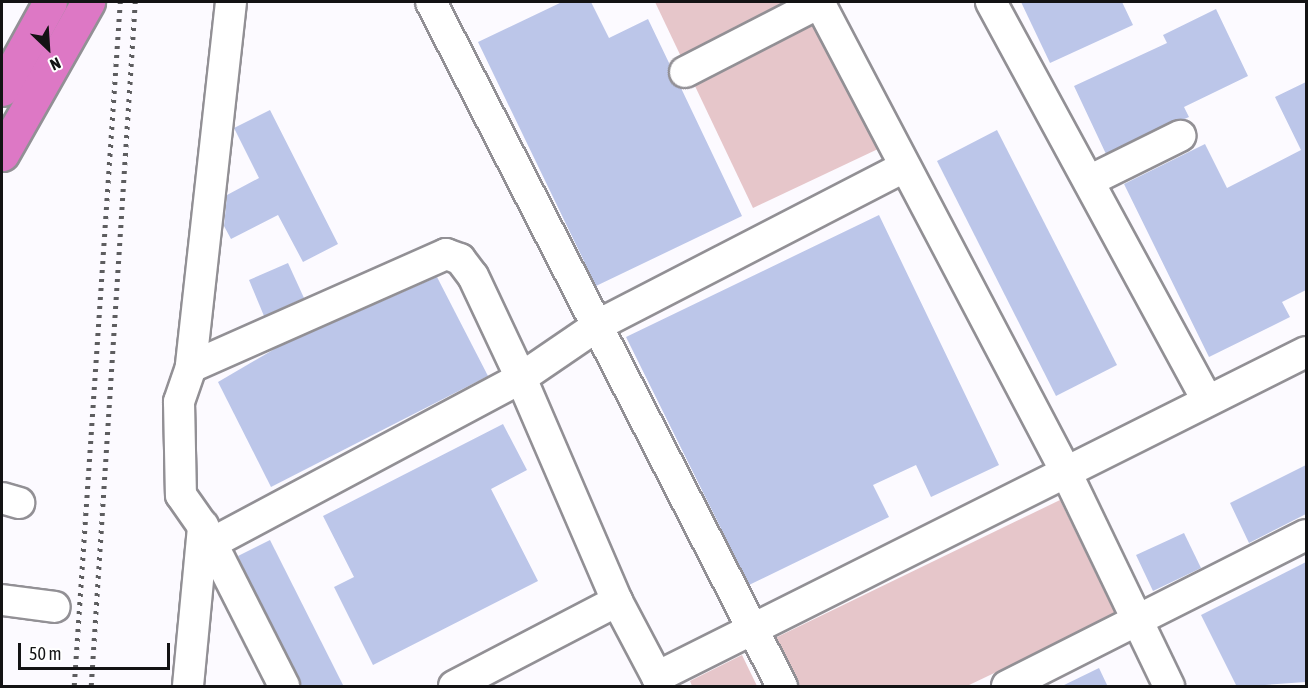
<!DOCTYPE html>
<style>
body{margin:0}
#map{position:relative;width:1308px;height:688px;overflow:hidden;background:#fcfaff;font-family:"Asap Condensed",sans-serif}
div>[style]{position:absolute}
.green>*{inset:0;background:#e6c6ca}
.building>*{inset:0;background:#bcc6e9}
.roads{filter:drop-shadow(2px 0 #929095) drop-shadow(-2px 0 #929095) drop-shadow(0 2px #929095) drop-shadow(0 -2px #929095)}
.minor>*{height:30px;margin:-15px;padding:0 15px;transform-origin:15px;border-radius:15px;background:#fff}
.highway>*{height:33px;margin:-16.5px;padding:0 16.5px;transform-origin:16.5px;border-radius:16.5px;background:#dd78c5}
.rail>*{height:4.5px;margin-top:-2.25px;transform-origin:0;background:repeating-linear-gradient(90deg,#5d5d5f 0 3px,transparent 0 9px)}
span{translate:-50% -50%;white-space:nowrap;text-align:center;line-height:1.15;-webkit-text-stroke:4.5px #fff;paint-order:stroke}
.frame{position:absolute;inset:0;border:3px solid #131314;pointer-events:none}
.north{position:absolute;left:18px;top:18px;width:60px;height:60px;-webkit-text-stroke:4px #fff;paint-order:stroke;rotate:155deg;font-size:16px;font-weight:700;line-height:24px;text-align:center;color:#131314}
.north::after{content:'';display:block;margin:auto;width:21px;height:27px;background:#131314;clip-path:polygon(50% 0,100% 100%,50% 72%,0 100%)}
.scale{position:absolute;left:18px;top:643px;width:152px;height:27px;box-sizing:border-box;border:3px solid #131314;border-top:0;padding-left:8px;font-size:18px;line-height:21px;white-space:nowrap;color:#131314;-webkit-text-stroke:4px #fff;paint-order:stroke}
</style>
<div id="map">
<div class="green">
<div style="clip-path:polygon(655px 2px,808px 2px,878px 149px,753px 208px)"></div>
<div style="clip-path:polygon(1060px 500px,1116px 615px,967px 686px,793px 686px,771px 640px)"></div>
<div style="clip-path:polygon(742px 655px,757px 686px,692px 686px,690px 681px)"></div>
</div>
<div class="building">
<div style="clip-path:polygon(562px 2px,591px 2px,609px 38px,648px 19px,670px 65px,669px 79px,681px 88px,742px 216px,596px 286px,478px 42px)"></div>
<div style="clip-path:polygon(1021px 2px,1122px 2px,1133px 25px,1050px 63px)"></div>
<div style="clip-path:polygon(1216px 9px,1248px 76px,1184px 107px,1189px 117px,1106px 154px,1074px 86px,1167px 43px,1163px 35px)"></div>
<div style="clip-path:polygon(1306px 82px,1306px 290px,1282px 302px,1290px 317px,1209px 357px,1124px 184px,1205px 144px,1227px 188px,1301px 150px,1275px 97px)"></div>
<div style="clip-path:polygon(270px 110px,338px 244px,303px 262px,278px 215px,231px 239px,224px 226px,227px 195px,259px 178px,234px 128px)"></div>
<div style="clip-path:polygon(997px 130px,1117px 365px,1056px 396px,937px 161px)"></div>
<div style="clip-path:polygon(879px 215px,999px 465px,931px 497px,916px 465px,873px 485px,889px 517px,749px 585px,626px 337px)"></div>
<div style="clip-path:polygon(288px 263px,304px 298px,264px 316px,249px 280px)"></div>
<div style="clip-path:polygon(437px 277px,488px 376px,271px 487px,218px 382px,278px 347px)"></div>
<div style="clip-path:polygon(503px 424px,527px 470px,491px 489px,538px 581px,373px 665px,334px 587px,354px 577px,323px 516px)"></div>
<div style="clip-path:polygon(1306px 465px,1306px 514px,1249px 543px,1230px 503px)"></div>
<div style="clip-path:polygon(1184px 533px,1201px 568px,1153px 591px,1136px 555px)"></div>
<div style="clip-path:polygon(270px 540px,344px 687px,301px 687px,238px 556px)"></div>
<div style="clip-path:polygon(1306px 562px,1306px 682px,1237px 687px,1201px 615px)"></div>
<div style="clip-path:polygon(1099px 668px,1108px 687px,1060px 687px)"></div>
</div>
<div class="roads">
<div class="minor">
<div style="left:231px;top:2px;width:367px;rotate:96.3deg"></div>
<div style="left:191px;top:367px;width:37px;rotate:109deg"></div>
<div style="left:179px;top:402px;width:93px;rotate:88.8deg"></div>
<div style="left:181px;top:495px;width:38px;rotate:55deg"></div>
<div style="left:203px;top:526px;width:179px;rotate:63.1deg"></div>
<div style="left:431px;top:2px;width:769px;rotate:62.84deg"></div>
<div style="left:819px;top:2px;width:529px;rotate:62.27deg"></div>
<div style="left:1065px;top:470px;width:240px;rotate:64.3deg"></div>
<div style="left:991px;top:2px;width:452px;rotate:61.5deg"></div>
<div style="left:685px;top:72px;width:153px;rotate:-27.2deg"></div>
<div style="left:1089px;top:181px;width:102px;rotate:-26.3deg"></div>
<div style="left:191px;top:367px;width:279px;rotate:-23.9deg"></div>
<div style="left:446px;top:254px;width:15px;rotate:20deg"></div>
<div style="left:460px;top:259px;width:21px;rotate:53deg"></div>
<div style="left:473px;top:276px;width:113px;rotate:64.8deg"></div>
<div style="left:521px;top:378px;width:243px;rotate:66.7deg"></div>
<div style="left:2px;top:498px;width:18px;rotate:16deg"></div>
<div style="left:212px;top:543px;width:350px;rotate:-28.1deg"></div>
<div style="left:521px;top:378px;width:96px;rotate:-34.4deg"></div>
<div style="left:600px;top:324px;width:342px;rotate:-27.3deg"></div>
<div style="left:2px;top:600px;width:53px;rotate:7.5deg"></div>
<div style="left:188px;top:686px;width:161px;rotate:-84.6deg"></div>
<div style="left:454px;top:686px;width:184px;rotate:-27.5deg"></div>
<div style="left:617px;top:601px;width:86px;rotate:62.2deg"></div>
<div style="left:657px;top:677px;width:726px;rotate:-26.6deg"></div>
<div style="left:1007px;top:686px;width:335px;rotate:-26.8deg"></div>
</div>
<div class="highway">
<div style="left:2px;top:89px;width:99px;rotate:-61.1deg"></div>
<div style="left:2px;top:154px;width:175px;rotate:-60.5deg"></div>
</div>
</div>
<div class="rail">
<div style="left:74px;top:686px;width:686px;rotate:-86.15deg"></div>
<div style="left:91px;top:686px;width:685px;rotate:-86.32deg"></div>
</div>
<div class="frame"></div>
<div class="north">N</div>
<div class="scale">50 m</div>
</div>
